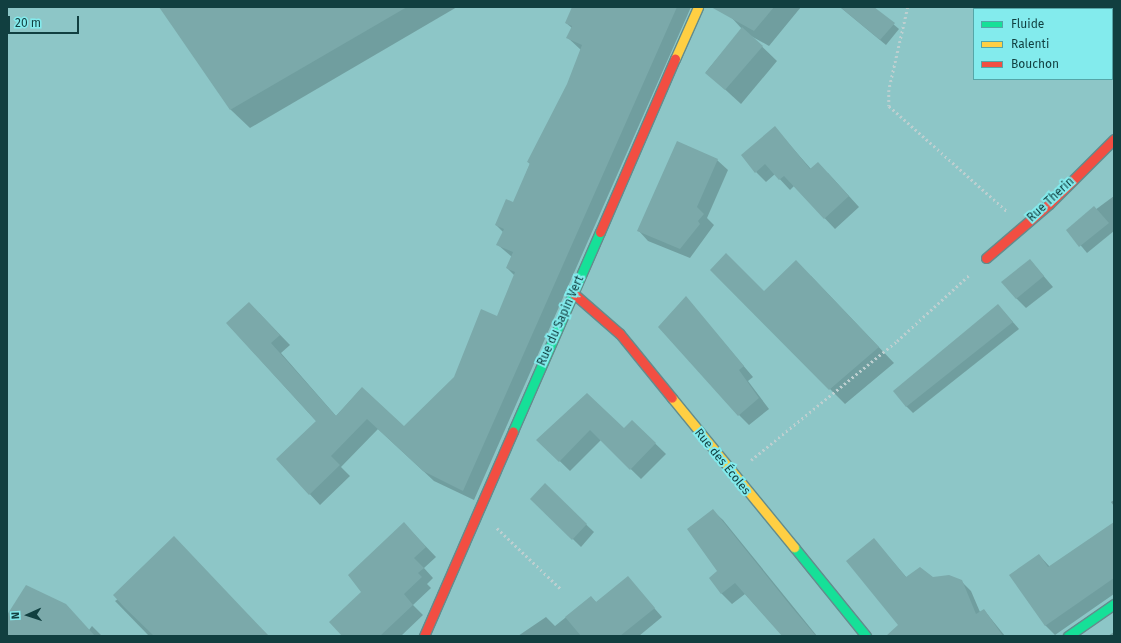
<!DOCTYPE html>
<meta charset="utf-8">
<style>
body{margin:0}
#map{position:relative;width:1121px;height:643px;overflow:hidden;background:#8dc6c7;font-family:"Fira Sans",sans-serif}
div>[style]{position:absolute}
.shadow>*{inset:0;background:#0003}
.building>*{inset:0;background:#7ba9aa}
.path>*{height:2.5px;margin-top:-1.25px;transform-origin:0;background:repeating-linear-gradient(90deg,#bdcfd0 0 2px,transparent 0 5px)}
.roads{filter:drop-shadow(1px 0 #638c8d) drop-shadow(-1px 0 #638c8d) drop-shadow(0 1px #638c8d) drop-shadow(0 -1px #638c8d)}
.fast>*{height:9px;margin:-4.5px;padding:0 4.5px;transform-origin:4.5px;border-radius:4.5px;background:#16e098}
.slow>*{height:9px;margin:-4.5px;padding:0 4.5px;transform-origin:4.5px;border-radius:4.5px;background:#ffcf43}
.jam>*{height:9px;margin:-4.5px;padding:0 4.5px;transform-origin:4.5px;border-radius:4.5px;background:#f24e42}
span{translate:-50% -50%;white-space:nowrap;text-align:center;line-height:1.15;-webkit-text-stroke:4px #83ebed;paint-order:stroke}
.street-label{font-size:12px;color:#113f40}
.frame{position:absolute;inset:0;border:8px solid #113f40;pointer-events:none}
.legend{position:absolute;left:973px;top:8px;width:140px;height:72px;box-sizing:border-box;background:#83ebed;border:1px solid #55a6a8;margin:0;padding:5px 7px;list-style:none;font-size:12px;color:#113f40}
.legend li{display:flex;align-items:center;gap:8px;height:20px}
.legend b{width:20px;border:1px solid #55a6a8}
.north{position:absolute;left:8px;top:595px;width:40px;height:40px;-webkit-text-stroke:3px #83ebed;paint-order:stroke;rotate:267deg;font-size:11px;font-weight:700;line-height:16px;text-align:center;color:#113f40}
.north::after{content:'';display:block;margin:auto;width:14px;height:18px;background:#113f40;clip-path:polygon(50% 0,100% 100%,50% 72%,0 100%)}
.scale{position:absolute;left:8px;top:16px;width:71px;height:18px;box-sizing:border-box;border:2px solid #113f40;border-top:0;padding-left:5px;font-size:12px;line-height:14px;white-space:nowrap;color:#113f40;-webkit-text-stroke:3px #83ebed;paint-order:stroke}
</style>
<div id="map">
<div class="shadow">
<div style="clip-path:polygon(160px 7px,457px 7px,250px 128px,231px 110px)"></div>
<div style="clip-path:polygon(573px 7px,691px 7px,474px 500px,434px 481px,378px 429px,341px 467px,350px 476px,320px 505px,277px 459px,317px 422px,227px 323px,259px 313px,290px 345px,281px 353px,336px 416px,362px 388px,404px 427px,455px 378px,497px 318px,515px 276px,507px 268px,512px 257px,498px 245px,503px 232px,496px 225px,514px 203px,530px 164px,528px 162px,568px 85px,581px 50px,568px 38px,572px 28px,566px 23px)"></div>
<div style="clip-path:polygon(739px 7px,801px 7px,769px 46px,751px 36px,777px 61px,741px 104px,706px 72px,742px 29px,731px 17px)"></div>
<div style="clip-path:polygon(840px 7px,873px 7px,899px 29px,886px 45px)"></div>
<div style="clip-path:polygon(993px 7px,1040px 7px,1042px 9px,992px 9px)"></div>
<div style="clip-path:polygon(775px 128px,811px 169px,828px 173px,859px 207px,835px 229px,794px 186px,790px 190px,775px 174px,766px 182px,756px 172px)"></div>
<div style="clip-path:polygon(717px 160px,728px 170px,707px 218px,714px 225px,690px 258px,648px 241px,638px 230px)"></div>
<div style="clip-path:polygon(1114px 196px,1114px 231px,1087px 253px,1068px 230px)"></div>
<div style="clip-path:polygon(1030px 260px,1053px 287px,1026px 308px,1016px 298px)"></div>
<div style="clip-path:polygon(711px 270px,764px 292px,811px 276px,894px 363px,845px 404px)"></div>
<div style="clip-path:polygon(686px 298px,753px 377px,748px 381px,769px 409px,749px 425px,739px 415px)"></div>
<div style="clip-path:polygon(1004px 312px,1019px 329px,913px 413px,906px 406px)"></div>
<div style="clip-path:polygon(587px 394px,624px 430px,632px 421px,666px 454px,641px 479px,601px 440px,570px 471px,538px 440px)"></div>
<div style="clip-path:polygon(545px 485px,594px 532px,581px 547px,532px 499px)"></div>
<div style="clip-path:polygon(1114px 500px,1114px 506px,1111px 502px)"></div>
<div style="clip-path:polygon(712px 510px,723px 520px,817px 636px,783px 636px,745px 594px,732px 604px,722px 594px,710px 578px,719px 571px)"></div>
<div style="clip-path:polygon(1114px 523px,1114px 594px,1055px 635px,1045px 625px,1039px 555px,1050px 567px)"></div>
<div style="clip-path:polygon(414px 534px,436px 557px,424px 568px,433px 578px,427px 584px,431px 588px,413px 605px,423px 615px,401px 636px,344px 636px,362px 592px)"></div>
<div style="clip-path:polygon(874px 540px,907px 578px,961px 581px,971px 591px,980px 612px,984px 610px,1005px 636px,895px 636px,900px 626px)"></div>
<div style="clip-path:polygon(628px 578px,662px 617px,639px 636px,518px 636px,546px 617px,555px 626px,591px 597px,597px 603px)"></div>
<div style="clip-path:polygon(118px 599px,268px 636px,149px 636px,115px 601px)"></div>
<div style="clip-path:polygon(7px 614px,89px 630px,92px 626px,102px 636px,7px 636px)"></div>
<div style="clip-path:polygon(1114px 632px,1114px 636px,1108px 636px)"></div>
</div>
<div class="building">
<div style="clip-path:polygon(159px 7px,407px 7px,230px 110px)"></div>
<div style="clip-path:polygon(572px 7px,677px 7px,463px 491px,423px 471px,367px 419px,331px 456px,340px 465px,309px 495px,276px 459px,316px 421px,226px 323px,249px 302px,280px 335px,271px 343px,336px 416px,362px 387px,404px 426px,454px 377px,481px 309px,497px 316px,515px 272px,506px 268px,513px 252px,496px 245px,504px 229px,495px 225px,506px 199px,513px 202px,530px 163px,527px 162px,567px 84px,582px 45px,566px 38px,572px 26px,565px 23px)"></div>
<div style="clip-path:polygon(711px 7px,774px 7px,754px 31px)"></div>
<div style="clip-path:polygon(840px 7px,874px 7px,895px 23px,880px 40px)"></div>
<div style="clip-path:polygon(742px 27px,763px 46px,725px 90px,705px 73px)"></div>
<div style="clip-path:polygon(775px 126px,810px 169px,818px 162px,849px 196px,824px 219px,784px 176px,779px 180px,765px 164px,755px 173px,741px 155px)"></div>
<div style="clip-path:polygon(677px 141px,718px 159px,697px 207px,704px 214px,698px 221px,700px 224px,680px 249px,637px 231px)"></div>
<div style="clip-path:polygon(1094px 206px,1109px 223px,1079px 247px,1066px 230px)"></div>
<div style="clip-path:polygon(726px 253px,764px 291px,796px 260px,879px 347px,829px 390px,710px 270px)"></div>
<div style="clip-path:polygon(1030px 259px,1044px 276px,1016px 299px,1001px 282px)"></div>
<div style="clip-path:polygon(686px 296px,744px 366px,739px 370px,759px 398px,738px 416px,658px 327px)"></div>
<div style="clip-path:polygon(998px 304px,1013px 322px,906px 407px,893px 391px)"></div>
<div style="clip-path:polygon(587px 393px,624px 428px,632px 420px,656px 443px,630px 470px,590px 430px,559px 462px,536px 440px)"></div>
<div style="clip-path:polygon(545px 483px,587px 524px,572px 540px,530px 499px)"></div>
<div style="clip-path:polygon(713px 509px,790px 605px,816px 636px,782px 636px,735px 583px,721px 594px,709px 578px,717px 571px,687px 529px)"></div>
<div style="clip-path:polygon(404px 522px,426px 547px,414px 558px,424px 568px,418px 573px,422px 577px,404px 594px,413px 605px,380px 636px,342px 636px,329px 622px,361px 592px,348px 575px)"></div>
<div style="clip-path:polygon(1114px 522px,1114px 578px,1045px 626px,1009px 575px,1039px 554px,1048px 567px)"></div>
<div style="clip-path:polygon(174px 536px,245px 611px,269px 636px,154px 636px,125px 608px,113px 595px)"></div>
<div style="clip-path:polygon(874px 538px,906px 577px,920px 567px,933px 577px,949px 575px,962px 580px,976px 614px,984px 609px,1003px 636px,886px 636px,898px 625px,846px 561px)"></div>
<div style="clip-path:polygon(628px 576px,655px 608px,620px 636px,581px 636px,565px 617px,591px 596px,596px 602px)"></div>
<div style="clip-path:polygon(26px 585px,66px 604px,95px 636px,7px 636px,7px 615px)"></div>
</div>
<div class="path">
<div style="left:908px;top:7px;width:85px;rotate:102.9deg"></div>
<div style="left:889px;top:90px;width:16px;rotate:90deg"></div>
<div style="left:889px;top:106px;width:158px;rotate:41.7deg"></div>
<div style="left:751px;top:460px;width:188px;rotate:-39.2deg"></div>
<div style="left:897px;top:341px;width:99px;rotate:-42.5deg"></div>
<div style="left:497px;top:528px;width:88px;rotate:43.6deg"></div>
</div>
<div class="roads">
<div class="fast">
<div style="left:513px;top:431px;width:217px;rotate:-66.4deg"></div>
<div style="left:794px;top:547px;width:114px;rotate:51deg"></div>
<div style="left:1068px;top:636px;width:56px;rotate:-34.8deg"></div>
</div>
<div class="slow">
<div style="left:675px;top:59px;width:57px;rotate:-66.1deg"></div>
<div style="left:672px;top:398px;width:193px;rotate:50.7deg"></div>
</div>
<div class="jam">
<div style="left:600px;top:232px;width:189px;rotate:-66.6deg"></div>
<div style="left:986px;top:258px;width:83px;rotate:-40.6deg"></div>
<div style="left:1049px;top:204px;width:92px;rotate:-45deg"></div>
<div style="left:573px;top:293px;width:62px;rotate:41.1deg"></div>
<div style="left:620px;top:334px;width:82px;rotate:50.9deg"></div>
<div style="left:424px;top:636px;width:223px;rotate:-66.5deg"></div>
</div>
</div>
<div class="street-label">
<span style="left:1051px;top:200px;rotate:-43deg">Rue Therin</span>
<span style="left:561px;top:321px;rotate:-66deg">Rue du Sapin Vert</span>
<span style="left:722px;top:462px;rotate:51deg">Rue des Écoles</span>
</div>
<div class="frame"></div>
<ul class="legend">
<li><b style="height:5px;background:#16e098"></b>Fluide</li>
<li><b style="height:5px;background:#ffcf43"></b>Ralenti</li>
<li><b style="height:5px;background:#f24e42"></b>Bouchon</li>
</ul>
<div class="north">N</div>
<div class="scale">20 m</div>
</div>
